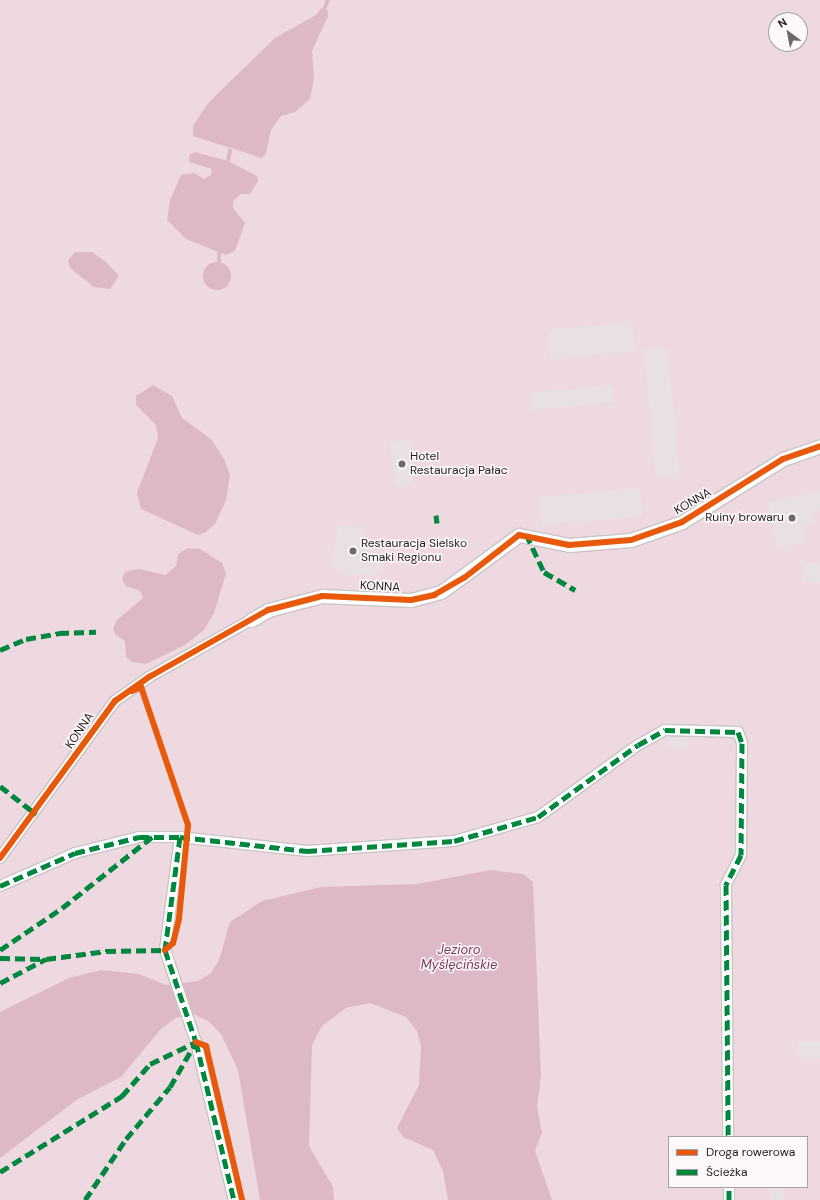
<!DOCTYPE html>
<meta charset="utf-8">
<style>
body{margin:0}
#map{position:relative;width:820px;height:1200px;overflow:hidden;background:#fdf9fb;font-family:"DM Sans",sans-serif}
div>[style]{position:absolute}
.green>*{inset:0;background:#eed9e0}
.water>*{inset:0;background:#ddb8c6}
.round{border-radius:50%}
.stream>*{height:3.5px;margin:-1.75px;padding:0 1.75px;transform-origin:1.75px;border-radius:1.75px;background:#ddb8c6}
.building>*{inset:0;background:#e8e0e4}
.roads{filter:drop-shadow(1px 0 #c9c4c6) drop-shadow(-1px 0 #c9c4c6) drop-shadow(0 1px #c9c4c6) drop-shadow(0 -1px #c9c4c6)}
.pedestrian>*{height:10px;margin:-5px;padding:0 5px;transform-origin:5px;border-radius:5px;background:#fffefe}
.minor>*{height:13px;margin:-6.5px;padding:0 6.5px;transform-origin:6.5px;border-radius:6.5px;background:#fffefe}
.quiet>*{height:5px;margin-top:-2.5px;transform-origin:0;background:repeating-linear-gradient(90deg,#00873e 0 10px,transparent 0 15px)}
.cycleway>*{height:6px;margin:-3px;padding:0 3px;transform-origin:3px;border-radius:3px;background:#e8590c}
.dots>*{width:11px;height:11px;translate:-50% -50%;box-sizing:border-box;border:2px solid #fef8fa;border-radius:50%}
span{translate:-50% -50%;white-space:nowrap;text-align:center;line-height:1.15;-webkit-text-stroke:3px #fef8fa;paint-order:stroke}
.poi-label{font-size:12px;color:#201b1c}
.left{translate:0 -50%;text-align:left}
.right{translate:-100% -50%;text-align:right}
.street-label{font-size:12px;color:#201b1c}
.water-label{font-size:13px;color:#783853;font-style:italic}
.legend{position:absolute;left:668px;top:1136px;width:140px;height:52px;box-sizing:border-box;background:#fef8fa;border:1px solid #a5a0a1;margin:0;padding:5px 7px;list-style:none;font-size:12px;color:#201b1c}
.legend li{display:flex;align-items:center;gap:8px;height:20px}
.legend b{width:20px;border:1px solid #a5a0a1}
.north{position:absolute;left:768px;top:12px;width:40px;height:40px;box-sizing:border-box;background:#fef8fa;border:1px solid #a5a0a1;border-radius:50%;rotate:328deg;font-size:11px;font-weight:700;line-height:16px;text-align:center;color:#201b1c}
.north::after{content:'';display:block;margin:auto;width:14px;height:18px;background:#6d696a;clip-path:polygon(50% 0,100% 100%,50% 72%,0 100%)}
</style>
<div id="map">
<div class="green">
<div style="clip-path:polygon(evenodd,0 0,820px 0,820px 1200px,0 1200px,0 0,776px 20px,800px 20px,800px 44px,776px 44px,776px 20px,0 0,669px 1137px,807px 1137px,807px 1187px,669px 1187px,669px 1137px)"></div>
</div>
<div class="water">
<div style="clip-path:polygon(321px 8px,328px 11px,328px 16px,312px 51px,314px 79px,310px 99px,295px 112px,281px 116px,271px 130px,266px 153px,262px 158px,193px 136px,193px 126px,208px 103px,275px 38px,316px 15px)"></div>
<div style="clip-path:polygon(195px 152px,228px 161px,257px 176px,258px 181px,250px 194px,241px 194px,233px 201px,233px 208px,245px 223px,235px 251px,226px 255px,186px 239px,167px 220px,170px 200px,181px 175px,194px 173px,204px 179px,211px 175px,212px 169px,189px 162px,190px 154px)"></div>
<div style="clip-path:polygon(75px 252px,92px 252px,106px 262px,119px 276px,110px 289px,94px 287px,70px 268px,68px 260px)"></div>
<div class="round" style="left:203px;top:262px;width:28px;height:28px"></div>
<div style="clip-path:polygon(153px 385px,172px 396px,182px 418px,211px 439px,224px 459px,230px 475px,226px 500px,215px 524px,206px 532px,198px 535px,141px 509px,137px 493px,158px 438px,156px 425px,136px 405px,136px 396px)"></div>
<div style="clip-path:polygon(188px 548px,200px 549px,222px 563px,226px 574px,214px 613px,204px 630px,185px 645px,146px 664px,132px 662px,126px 657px,125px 641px,115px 634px,113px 628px,117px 620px,143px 598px,140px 591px,126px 586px,122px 580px,125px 572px,139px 569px,165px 575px,176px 566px,178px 554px)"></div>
<div style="clip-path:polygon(490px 870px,523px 874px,533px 882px,541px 1076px,537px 1107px,542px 1133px,535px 1151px,552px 1200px,448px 1200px,443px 1171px,433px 1150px,403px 1137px,397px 1128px,419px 1085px,421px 1046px,417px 1031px,406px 1017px,370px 1003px,346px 1008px,322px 1026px,312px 1045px,309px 1146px,333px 1187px,334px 1200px,260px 1200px,238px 1070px,221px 1034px,208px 1021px,193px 1014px,176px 1018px,161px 1029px,121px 1077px,78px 1099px,0 1158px,0 1012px,69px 978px,101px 970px,139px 974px,166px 985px,198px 981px,211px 973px,219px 960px,230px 922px,262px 901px,321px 887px,417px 884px)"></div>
</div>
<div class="stream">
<div style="left:325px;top:8px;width:9px;rotate:-69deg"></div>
<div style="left:228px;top:161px;width:10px;rotate:-79deg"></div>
<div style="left:219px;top:262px;width:9px;rotate:-90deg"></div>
</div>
<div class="building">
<div style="clip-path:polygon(632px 322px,635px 351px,550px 359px,548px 330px)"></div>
<div style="clip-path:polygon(667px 347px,680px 474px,656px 477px,644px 349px)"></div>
<div style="clip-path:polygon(613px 385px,614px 402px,531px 410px,530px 393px)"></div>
<div style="clip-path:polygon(410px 440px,414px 485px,395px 487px,390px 441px)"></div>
<div style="clip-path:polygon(640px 488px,642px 516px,542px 525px,539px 497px)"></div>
<div style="clip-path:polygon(820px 491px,820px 510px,812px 512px,815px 524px,801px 527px,805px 542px,777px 548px,768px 502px)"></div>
<div style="clip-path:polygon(338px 526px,363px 527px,362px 544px,377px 545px,376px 553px,384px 553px,383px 572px,376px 571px,376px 576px,340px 574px,341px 570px,331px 569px)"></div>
<div style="clip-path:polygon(803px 562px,820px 564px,820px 583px,802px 582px)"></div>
<div style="clip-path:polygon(668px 737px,688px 737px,688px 748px,668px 748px)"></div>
<div style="clip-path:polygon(798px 1041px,820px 1041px,820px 1058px,798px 1058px)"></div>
<div style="clip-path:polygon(784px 1187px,785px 1200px,770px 1200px,769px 1188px)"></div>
</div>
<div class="roads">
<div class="pedestrian">
<div style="left:180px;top:837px;width:114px;rotate:97.6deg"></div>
<div style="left:165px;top:950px;width:97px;rotate:71.4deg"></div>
<div style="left:196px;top:1042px;width:163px;rotate:76.5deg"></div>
<div style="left:0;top:858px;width:195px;rotate:-53.8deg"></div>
<div style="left:115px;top:701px;width:42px;rotate:-35.2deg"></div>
<div style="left:149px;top:677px;width:117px;rotate:-29.2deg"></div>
<div style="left:0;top:886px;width:82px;rotate:-23.7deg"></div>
<div style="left:75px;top:853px;width:66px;rotate:-14deg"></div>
<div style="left:139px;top:837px;width:41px"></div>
<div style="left:180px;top:837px;width:128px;rotate:6.3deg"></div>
<div style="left:307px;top:851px;width:147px;rotate:-3.9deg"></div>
<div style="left:454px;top:841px;width:87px;rotate:-15.9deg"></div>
<div style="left:538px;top:817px;width:123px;rotate:-35.8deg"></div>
<div style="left:638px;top:745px;width:31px;rotate:-29deg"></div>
<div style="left:665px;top:730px;width:73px;rotate:1.6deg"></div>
<div style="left:738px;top:732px;width:12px;rotate:70deg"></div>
<div style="left:742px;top:743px;width:112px;rotate:90.5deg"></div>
<div style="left:741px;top:855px;width:34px;rotate:117deg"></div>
<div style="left:726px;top:885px;width:252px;rotate:89.5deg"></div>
<div style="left:729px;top:1200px;width:13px;rotate:-90deg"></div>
</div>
<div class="minor">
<div style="left:251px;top:620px;width:20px;rotate:-30deg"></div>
<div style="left:268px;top:610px;width:56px;rotate:-14.5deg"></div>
<div style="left:322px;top:596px;width:89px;rotate:2.6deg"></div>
<div style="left:411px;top:600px;width:31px;rotate:-15deg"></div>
<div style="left:441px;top:592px;width:97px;rotate:-36.2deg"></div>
<div style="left:519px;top:535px;width:51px;rotate:11.3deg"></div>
<div style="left:569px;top:545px;width:62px;rotate:-4.6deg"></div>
<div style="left:631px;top:540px;width:54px;rotate:-19.4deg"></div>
<div style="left:682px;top:522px;width:119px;rotate:-32deg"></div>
<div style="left:783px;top:459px;width:39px;rotate:-19deg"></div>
</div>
</div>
<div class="quiet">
<div style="left:436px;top:515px;width:8px;rotate:83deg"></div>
<div style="left:526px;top:534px;width:42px;rotate:64.7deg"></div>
<div style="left:544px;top:572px;width:36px;rotate:30deg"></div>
<div style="left:0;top:650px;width:28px;rotate:-23deg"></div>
<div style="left:26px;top:639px;width:34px;rotate:-10deg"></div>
<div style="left:59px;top:633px;width:37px;rotate:-2deg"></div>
<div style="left:0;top:786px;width:46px;rotate:37.9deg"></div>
<div style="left:180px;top:837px;width:114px;rotate:97.6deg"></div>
<div style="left:165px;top:950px;width:97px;rotate:71.4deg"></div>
<div style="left:196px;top:1042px;width:163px;rotate:76.5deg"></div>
<div style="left:0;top:886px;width:82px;rotate:-23.7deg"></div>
<div style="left:75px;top:853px;width:66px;rotate:-14deg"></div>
<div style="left:139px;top:837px;width:41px"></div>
<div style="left:180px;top:837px;width:128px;rotate:6.3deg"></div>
<div style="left:307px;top:851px;width:147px;rotate:-3.9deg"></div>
<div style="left:454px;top:841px;width:87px;rotate:-15.9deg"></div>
<div style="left:538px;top:817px;width:123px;rotate:-35.8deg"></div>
<div style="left:638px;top:745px;width:31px;rotate:-29deg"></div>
<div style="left:665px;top:730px;width:73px;rotate:1.6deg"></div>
<div style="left:738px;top:732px;width:12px;rotate:70deg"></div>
<div style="left:742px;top:743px;width:112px;rotate:90.5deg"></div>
<div style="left:741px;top:855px;width:34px;rotate:117deg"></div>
<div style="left:726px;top:885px;width:252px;rotate:89.5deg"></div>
<div style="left:0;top:950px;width:75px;rotate:-34.1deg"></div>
<div style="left:62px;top:908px;width:115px;rotate:-38.3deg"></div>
<div style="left:0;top:958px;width:44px;rotate:1.3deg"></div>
<div style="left:0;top:983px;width:52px;rotate:-27.6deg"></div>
<div style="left:46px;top:959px;width:61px;rotate:-7.6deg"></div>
<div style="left:106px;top:951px;width:59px;rotate:-1deg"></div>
<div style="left:0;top:1172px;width:144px;rotate:-31.9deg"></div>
<div style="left:122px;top:1096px;width:43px;rotate:-48.8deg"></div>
<div style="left:150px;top:1064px;width:51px;rotate:-25.6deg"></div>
<div style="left:85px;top:1200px;width:73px;rotate:-56.1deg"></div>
<div style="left:126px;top:1139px;width:68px;rotate:-49.8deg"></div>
<div style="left:170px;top:1087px;width:52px;rotate:-60deg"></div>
<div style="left:729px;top:1200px;width:13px;rotate:-90deg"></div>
</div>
<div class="cycleway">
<div style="left:132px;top:691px;width:10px;rotate:-24deg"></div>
<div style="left:141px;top:687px;width:146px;rotate:71.2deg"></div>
<div style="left:188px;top:825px;width:94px;rotate:95.5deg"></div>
<div style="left:179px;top:919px;width:25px;rotate:104deg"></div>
<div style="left:173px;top:943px;width:11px;rotate:139deg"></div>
<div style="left:0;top:858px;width:195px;rotate:-53.8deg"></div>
<div style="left:115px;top:701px;width:42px;rotate:-35.2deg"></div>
<div style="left:149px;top:677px;width:137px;rotate:-29.4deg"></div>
<div style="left:268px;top:610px;width:56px;rotate:-14.5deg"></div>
<div style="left:322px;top:596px;width:89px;rotate:2.6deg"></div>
<div style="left:411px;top:600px;width:24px;rotate:-12deg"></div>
<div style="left:434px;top:595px;width:34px;rotate:-30deg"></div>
<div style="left:464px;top:578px;width:70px;rotate:-38deg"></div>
<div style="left:519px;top:535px;width:51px;rotate:11.3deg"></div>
<div style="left:569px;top:545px;width:62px;rotate:-4.6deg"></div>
<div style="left:631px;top:540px;width:54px;rotate:-19.4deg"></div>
<div style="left:682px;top:522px;width:119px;rotate:-32deg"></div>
<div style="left:783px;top:459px;width:39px;rotate:-19deg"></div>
<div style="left:196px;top:1042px;width:11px;rotate:22deg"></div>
<div style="left:206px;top:1046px;width:158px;rotate:76.8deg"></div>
</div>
<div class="dots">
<div style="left:402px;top:464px;background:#6d696a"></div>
<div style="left:792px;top:518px;background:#6d696a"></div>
<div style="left:353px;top:551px;background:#6d696a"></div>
</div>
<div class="poi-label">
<span class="left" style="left:410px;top:464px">Hotel<br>Restauracja Pałac</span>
<span class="right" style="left:784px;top:518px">Ruiny browaru</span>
<span class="left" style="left:361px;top:551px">Restauracja Sielsko<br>Smaki Regionu</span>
</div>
<div class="street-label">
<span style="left:693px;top:502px;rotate:-30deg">KONNA</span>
<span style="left:380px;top:587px;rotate:3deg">KONNA</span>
<span style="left:80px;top:731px;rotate:-56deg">KONNA</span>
</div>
<div class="water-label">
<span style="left:459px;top:958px">Jezioro<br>Myślęcińskie</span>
</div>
<ul class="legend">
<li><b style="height:5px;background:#e8590c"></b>Droga rowerowa</li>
<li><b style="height:5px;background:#00873e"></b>Ścieżka</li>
</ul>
<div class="north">N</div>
</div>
